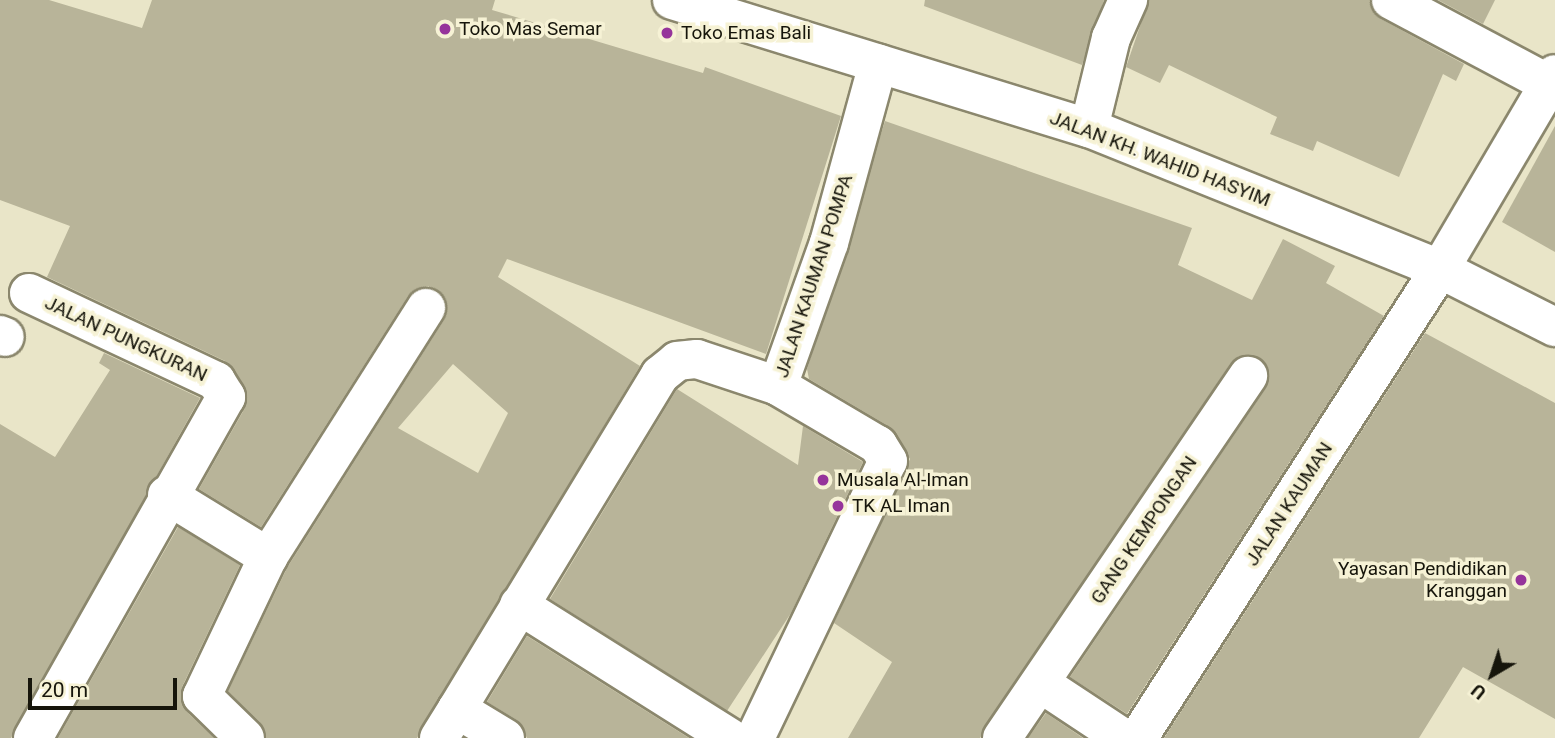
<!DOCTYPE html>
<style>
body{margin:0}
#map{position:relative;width:1555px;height:738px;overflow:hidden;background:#e9e5c8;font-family:Roboto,sans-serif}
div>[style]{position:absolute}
.building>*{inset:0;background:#b8b499}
.roads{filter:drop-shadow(2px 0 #8b876d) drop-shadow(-2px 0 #8b876d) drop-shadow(0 2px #8b876d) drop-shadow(0 -2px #8b876d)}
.street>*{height:38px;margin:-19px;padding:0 19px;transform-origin:19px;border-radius:19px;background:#fff}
.secondary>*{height:38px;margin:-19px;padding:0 19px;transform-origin:19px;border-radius:19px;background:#fff}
.dots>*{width:19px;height:19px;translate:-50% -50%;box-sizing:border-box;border:4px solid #f6f2d5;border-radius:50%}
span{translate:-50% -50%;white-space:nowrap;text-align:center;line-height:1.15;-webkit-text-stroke:7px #f6f2d5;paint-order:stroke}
.poi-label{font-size:19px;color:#16150b}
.left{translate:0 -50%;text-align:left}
.right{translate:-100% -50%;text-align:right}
.street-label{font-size:19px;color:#16150b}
.north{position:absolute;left:1457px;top:640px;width:70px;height:70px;-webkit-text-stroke:5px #f6f2d5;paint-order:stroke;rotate:219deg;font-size:19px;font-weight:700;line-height:28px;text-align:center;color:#16150b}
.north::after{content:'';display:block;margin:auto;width:24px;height:32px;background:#16150b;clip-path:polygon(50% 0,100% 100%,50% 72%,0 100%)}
.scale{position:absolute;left:28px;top:678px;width:149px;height:32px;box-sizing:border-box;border:4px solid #16150b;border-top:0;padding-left:9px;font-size:21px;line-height:24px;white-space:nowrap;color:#16150b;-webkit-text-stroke:5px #f6f2d5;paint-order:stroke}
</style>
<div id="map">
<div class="building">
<div style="clip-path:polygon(evenodd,0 0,49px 0,142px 28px,152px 0,495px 0,492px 10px,703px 73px,705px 67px,841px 116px,766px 354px,507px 259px,498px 277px,640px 366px,417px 738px,266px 738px,260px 722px,228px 691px,287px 568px,444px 320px,446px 299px,428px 286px,408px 296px,261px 527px,199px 489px,245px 408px,245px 386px,225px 361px,47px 277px,70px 226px,0 200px,0 0,453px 364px,508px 413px,478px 473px,398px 428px,453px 364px)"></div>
<div style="clip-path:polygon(925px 0,1104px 0,1082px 65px,924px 6px)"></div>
<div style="clip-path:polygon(1149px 0,1369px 0,1381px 19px,1464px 64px,1456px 81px,1443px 74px,1399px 177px,1317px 141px,1313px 151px,1270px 134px,1277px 117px,1169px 65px,1160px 83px,1126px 67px)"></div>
<div style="clip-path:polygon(1438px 0,1495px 0,1483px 24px)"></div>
<div style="clip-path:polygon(885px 121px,1192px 228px,1178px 265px,1252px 300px,1283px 239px,1335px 266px,1326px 283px,1384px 316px,1127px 714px,1070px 677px,1266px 388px,1268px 367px,1260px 358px,1239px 356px,1230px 364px,980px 738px,848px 738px,892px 662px,834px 623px,910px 459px,890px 427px,809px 379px,807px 369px)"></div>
<div style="clip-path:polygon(1555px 126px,1555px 252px,1502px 222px)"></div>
<div style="clip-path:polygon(1425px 333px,1555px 403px,1555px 719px,1463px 667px,1419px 738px,1164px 738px)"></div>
<div style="clip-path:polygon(104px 353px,200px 398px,11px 738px,0 738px,0 424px,55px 457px,110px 370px,99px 363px)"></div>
<div style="clip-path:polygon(677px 389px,798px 465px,803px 426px,863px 462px,791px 613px,727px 711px,550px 599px)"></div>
<div style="clip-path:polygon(178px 527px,240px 565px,182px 687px,186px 711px,214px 738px,58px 738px)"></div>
<div style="clip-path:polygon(527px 636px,689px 738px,527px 738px,517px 720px,487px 702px)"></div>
<div style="clip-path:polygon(1046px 713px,1083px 738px,1028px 738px)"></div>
</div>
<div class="roads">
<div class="street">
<div style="left:1391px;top:0;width:179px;rotate:28deg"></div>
<div style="left:1089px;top:128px;width:93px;rotate:-76.3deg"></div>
<div style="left:1111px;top:38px;width:42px;rotate:-65.9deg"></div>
<div style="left:29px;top:293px;width:207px;rotate:25.2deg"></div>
<div style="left:216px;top:381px;width:19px;rotate:58deg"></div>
<div style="left:226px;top:397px;width:392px;rotate:119.5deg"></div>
<div style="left:0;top:335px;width:5px;rotate:22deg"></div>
<div style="left:167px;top:495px;width:119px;rotate:31.5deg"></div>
<div style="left:268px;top:557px;width:154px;rotate:115.4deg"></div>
<div style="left:202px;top:696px;width:60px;rotate:44.3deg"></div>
<div style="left:268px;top:557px;width:295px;rotate:-57.6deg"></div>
<div style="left:519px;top:605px;width:249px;rotate:32.2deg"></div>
<div style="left:1040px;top:683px;width:100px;rotate:33.5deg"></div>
<div style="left:457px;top:709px;width:391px;rotate:-58.7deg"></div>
<div style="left:660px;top:375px;width:22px;rotate:-39deg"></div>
<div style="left:677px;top:361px;width:20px;rotate:-6deg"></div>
<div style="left:697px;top:359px;width:85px;rotate:18.4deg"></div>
<div style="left:439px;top:738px;width:34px;rotate:-58deg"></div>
<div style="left:457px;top:709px;width:56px;rotate:31.1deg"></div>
<div style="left:755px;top:738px;width:307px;rotate:-64.4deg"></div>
<div style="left:888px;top:461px;width:19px;rotate:-122deg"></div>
<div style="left:878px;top:445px;width:116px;rotate:-149.5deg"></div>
<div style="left:778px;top:386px;width:152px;rotate:-70.4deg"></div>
<div style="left:829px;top:243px;width:186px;rotate:-74.7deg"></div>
<div style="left:1002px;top:738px;width:438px;rotate:-55.8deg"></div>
</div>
<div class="secondary">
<div style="left:672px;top:0;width:436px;rotate:17.1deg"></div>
<div style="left:1089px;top:128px;width:378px;rotate:21.9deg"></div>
<div style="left:1440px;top:269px;width:129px;rotate:26.8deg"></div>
<div style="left:1138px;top:738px;width:558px;rotate:-57.22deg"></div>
<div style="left:1440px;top:269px;width:226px;rotate:-59.5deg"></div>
</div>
</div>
<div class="dots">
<div style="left:445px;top:29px;background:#96349b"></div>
<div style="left:667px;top:33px;background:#96349b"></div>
<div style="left:823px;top:480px;background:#96349b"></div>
<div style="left:838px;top:506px;background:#96349b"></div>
<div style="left:1521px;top:580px;background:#96349b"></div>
</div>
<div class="poi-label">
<span class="left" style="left:459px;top:29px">Toko Mas Semar</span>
<span class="left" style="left:681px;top:33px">Toko Emas Bali</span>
<span class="left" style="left:837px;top:480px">Musala Al-Iman</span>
<span class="left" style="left:852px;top:506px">TK AL Iman</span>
<span class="right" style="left:1507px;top:580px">Yayasan Pendidikan<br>Kranggan</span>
</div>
<div class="street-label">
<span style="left:1160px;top:159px;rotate:21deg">JALAN KH. WAHID HASYIM</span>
<span style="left:814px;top:276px;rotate:-72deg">JALAN KAUMAN POMPA</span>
<span style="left:126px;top:339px;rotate:25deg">JALAN PUNGKURAN</span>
<span style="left:1289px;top:504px;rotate:-57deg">JALAN KAUMAN</span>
<span style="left:1144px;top:530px;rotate:-56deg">GANG KEMPONGAN</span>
</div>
<div class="north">U</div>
<div class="scale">20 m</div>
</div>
